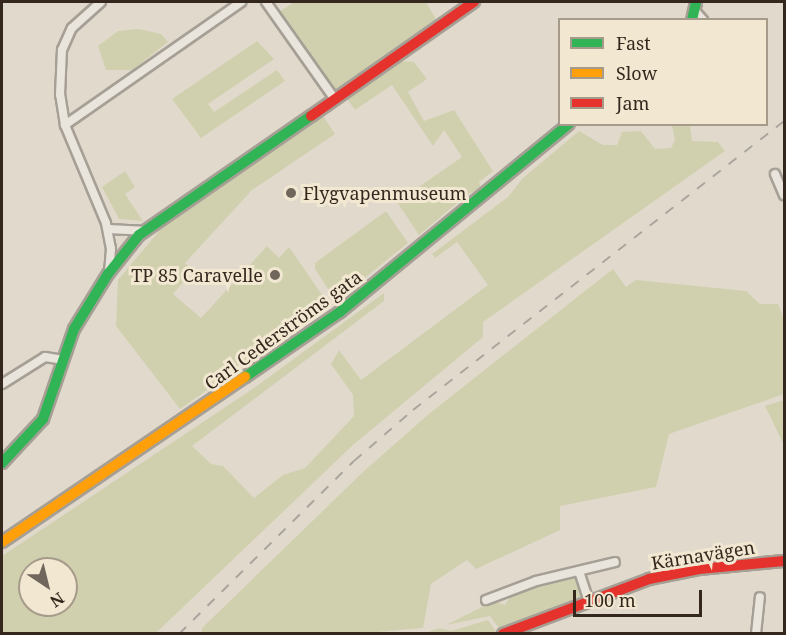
<!DOCTYPE html>
<meta charset="utf-8">
<style>
body{margin:0}
#map{position:relative;width:786px;height:635px;overflow:hidden;background:#e1dacc;font-family:"Noto Serif",serif}
div>[style]{position:absolute}
.green>*{inset:0;background:#d0d0af}
.roads{filter:drop-shadow(2px 0 #a69f95) drop-shadow(-2px 0 #a69f95) drop-shadow(0 2px #a69f95) drop-shadow(0 -2px #a69f95)}
.street>*{height:8px;margin:-4px;padding:0 4px;transform-origin:4px;border-radius:4px;background:#eae5dc}
.fast>*{height:10px;margin:-5px;padding:0 5px;transform-origin:5px;border-radius:5px;background:#30b455}
.slow>*{height:10px;margin:-5px;padding:0 5px;transform-origin:5px;border-radius:5px;background:#ff9f0a}
.jam>*{height:10px;margin:-5px;padding:0 5px;transform-origin:5px;border-radius:5px;background:#e5322d}
.rail>*{height:2px;margin-top:-1px;transform-origin:0;background:repeating-linear-gradient(90deg,#a9a49d 0 10px,transparent 0 20px)}
.dots>*{width:16px;height:16px;translate:-50% -50%;box-sizing:border-box;border:3px solid #f2e8d2;border-radius:50%}
span{translate:-50% -50%;white-space:nowrap;text-align:center;line-height:1.15;-webkit-text-stroke:6px #f2e8d2;paint-order:stroke}
.poi-label{font-size:18px;color:#34281e}
.left{translate:0 -50%;text-align:left}
.right{translate:-100% -50%;text-align:right}
.street-label{font-size:18px;color:#34281e}
.frame{position:absolute;inset:0;border:3px solid #34281e;pointer-events:none}
.legend{position:absolute;left:558px;top:18px;width:210px;height:108px;box-sizing:border-box;background:#f2e8d2;border:2px solid #a69b8a;margin:0;padding:8px 10px;list-style:none;font-size:18px;color:#34281e}
.legend li{display:flex;align-items:center;gap:12px;height:30px}
.legend b{width:30px;border:2px solid #a69b8a}
.north{position:absolute;left:18px;top:557px;width:60px;height:60px;box-sizing:border-box;background:#f2e8d2;border:2px solid #a69b8a;border-radius:50%;rotate:145deg;font-size:16px;font-weight:700;line-height:24px;text-align:center;color:#34281e}
.north::after{content:'';display:block;margin:auto;width:21px;height:27px;background:#71665b;clip-path:polygon(50% 0,100% 100%,50% 72%,0 100%)}
.scale{position:absolute;left:573px;top:590px;width:129px;height:27px;box-sizing:border-box;border:3px solid #34281e;border-top:0;padding-left:8px;font-size:18px;line-height:21px;white-space:nowrap;color:#34281e;-webkit-text-stroke:4px #f2e8d2;paint-order:stroke}
</style>
<div id="map">
<div class="green">
<div style="clip-path:polygon(294px 2px,426px 2px,438px 23px,336px 90px,331px 88px,279px 12px)"></div>
<div style="clip-path:polygon(139px 29px,161px 34px,168px 42px,132px 70px,106px 70px,98px 46px,118px 31px)"></div>
<div style="clip-path:polygon(257px 41px,274px 59px,208px 104px,214px 112px,277px 70px,285px 81px,201px 138px,172px 99px)"></div>
<div style="clip-path:polygon(396px 61px,414px 62px,427px 79px,408px 92px,424px 121px,454px 110px,493px 171px,479px 182px,481px 188px,468px 194px,419px 235px,397px 202px,462px 157px,444px 130px,433px 146px,392px 85px,355px 110px,345px 96px)"></div>
<div style="clip-path:polygon(321px 113px,335px 134px,252px 190px,185px 263px,193px 271px,173px 294px,201px 318px,267px 246px,279px 258px,289px 247px,329px 305px,180px 409px,116px 326px,118px 280px,165px 224px)"></div>
<div style="clip-path:polygon(evenodd,672px 125px,690px 125px,692px 141px,718px 142px,725px 151px,483px 322px,483px 337px,353px 445px,156px 633px,2px 633px,2px 556px,254px 388px,384px 293px,384px 301px,192px 446px,211px 464px,223px 466px,254px 498px,283px 475px,305px 468px,354px 416px,353px 395px,331px 364px,339px 350px,361px 380px,488px 285px,457px 242px,435px 258px,432px 254px,508px 197px,523px 178px,579px 131px,603px 145px,617px 145px,622px 132px,641px 131px,655px 149px,671px 148px,675px 140px,672px 125px,30px 569px,66px 569px,66px 605px,30px 605px,30px 569px)"></div>
<div style="clip-path:polygon(125px 171px,135px 187px,125px 194px,143px 221px,119px 219px,102px 187px)"></div>
<div style="clip-path:polygon(386px 211px,408px 243px,336px 301px,315px 269px,315px 263px)"></div>
<div style="clip-path:polygon(613px 269px,626px 287px,636px 280px,746px 291px,760px 304px,778px 304px,784px 319px,784px 394px,669px 434px,656px 487px,560px 506px,560px 530px,476px 569px,467px 560px,431px 584px,423px 628px,366px 633px,202px 633px,202px 628px,364px 471px,430px 413px)"></div>
<div style="clip-path:polygon(784px 400px,784px 445px,765px 406px)"></div>
<div style="clip-path:polygon(571px 577px,578px 580px,583px 595px,501px 631px,490px 616px,446px 625px,494px 601px,505px 605px,512px 594px)"></div>
<div style="clip-path:polygon(488px 620px,497px 633px,425px 633px,439px 628px,451px 631px)"></div>
</div>
<div class="roads">
<div class="street">
<div style="left:266px;top:2px;width:118px;rotate:54.7deg"></div>
<div style="left:695px;top:11px;width:12px;rotate:48deg"></div>
<div style="left:65px;top:125px;width:30px;rotate:-99deg"></div>
<div style="left:60px;top:95px;width:45px;rotate:-87.5deg"></div>
<div style="left:62px;top:50px;width:24px;rotate:-66deg"></div>
<div style="left:72px;top:28px;width:39px;rotate:-42deg"></div>
<div style="left:775px;top:174px;width:23px;rotate:67deg"></div>
<div style="left:108px;top:229px;width:35px;rotate:3deg"></div>
<div style="left:109px;top:272px;width:23px;rotate:-85deg"></div>
<div style="left:111px;top:249px;width:26px;rotate:-101deg"></div>
<div style="left:106px;top:223px;width:106px;rotate:-112.7deg"></div>
<div style="left:65px;top:125px;width:215px;rotate:-34.9deg"></div>
<div style="left:2px;top:384px;width:51px;rotate:-32.1deg"></div>
<div style="left:45px;top:357px;width:19px;rotate:9deg"></div>
<div style="left:579px;top:571px;width:29px;rotate:72deg"></div>
<div style="left:486px;top:600px;width:53px;rotate:-20.8deg"></div>
<div style="left:536px;top:581px;width:81px;rotate:-13.5deg"></div>
<div style="left:756px;top:634px;width:37px;rotate:-84deg"></div>
</div>
<div class="fast">
<div style="left:692px;top:20px;width:18px;rotate:-77deg"></div>
<div style="left:245px;top:377px;width:115px;rotate:-34.4deg"></div>
<div style="left:340px;top:312px;width:296px;rotate:-39.4deg"></div>
<div style="left:2px;top:463px;width:60px;rotate:-47deg"></div>
<div style="left:43px;top:419px;width:95px;rotate:-71deg"></div>
<div style="left:74px;top:329px;width:65px;rotate:-58.3deg"></div>
<div style="left:108px;top:274px;width:50px;rotate:-51.5deg"></div>
<div style="left:139px;top:235px;width:209px;rotate:-34.7deg"></div>
</div>
<div class="slow">
<div style="left:2px;top:542px;width:294px;rotate:-34.2deg"></div>
</div>
<div class="jam">
<div style="left:311px;top:116px;width:199px;rotate:-35deg"></div>
<div style="left:503px;top:634px;width:156px;rotate:-20.6deg"></div>
<div style="left:649px;top:579px;width:51px;rotate:-11.3deg"></div>
<div style="left:699px;top:569px;width:85px;rotate:-5.4deg"></div>
</div>
</div>
<div class="rail">
<div style="left:179px;top:634px;width:246px;rotate:-44.7deg"></div>
<div style="left:354px;top:461px;width:78px;rotate:-40.8deg"></div>
<div style="left:413px;top:410px;width:470px;rotate:-37.9deg"></div>
</div>
<div class="dots">
<div style="left:291px;top:193px;background:#71665b"></div>
<div style="left:275px;top:275px;background:#71665b"></div>
</div>
<div class="poi-label">
<span class="left" style="left:303px;top:193px">Flygvapenmuseum</span>
<span class="right" style="left:263px;top:275px">TP 85 Caravelle</span>
</div>
<div class="street-label">
<span style="left:283px;top:330px;rotate:-36deg">Carl Cederströms gata</span>
<span style="left:703px;top:555px;rotate:-9deg">Kärnavägen</span>
</div>
<div class="frame"></div>
<ul class="legend">
<li><b style="height:8px;background:#30b455"></b>Fast</li>
<li><b style="height:8px;background:#ff9f0a"></b>Slow</li>
<li><b style="height:8px;background:#e5322d"></b>Jam</li>
</ul>
<div class="north">N</div>
<div class="scale">100 m</div>
</div>
